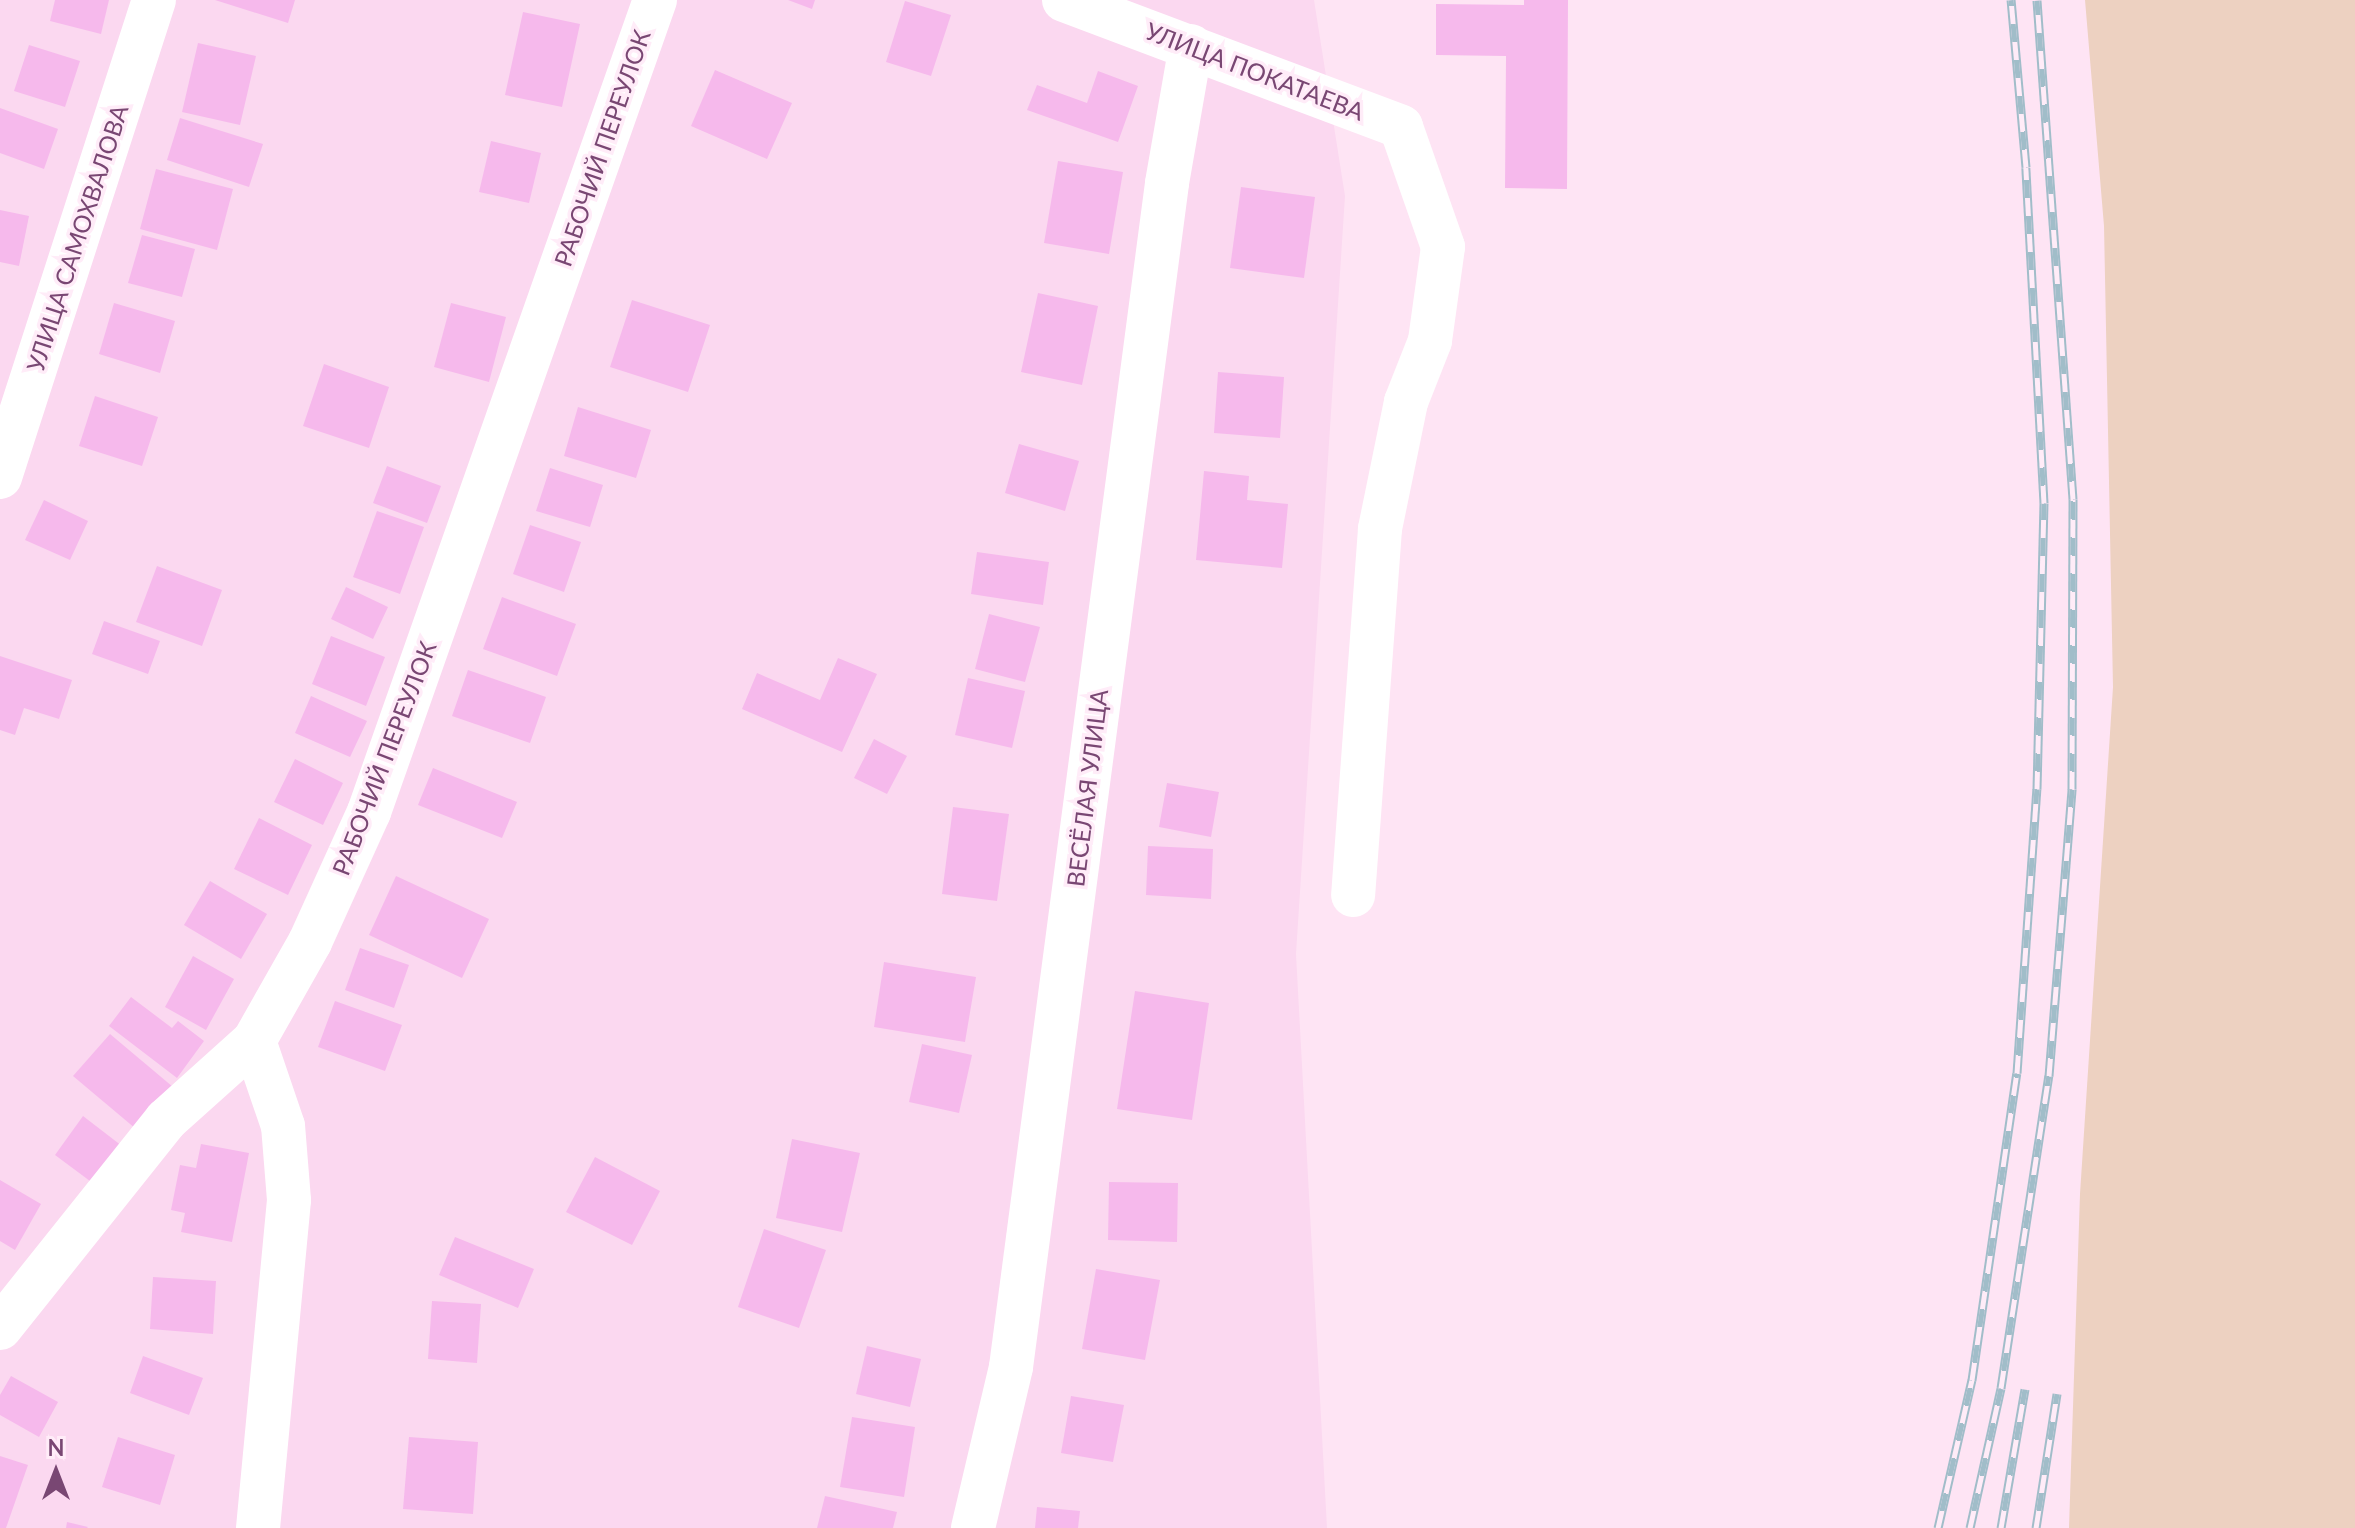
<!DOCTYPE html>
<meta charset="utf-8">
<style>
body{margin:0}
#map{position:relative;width:2355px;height:1528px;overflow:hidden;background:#fee4f4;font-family:Lato,sans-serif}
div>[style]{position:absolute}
.residential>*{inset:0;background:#fbd8f0}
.green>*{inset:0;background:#edd1c1}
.building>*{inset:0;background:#f6b9ec}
.minor>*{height:44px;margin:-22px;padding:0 22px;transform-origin:22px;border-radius:22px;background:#fff}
.rail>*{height:9px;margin-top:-4.5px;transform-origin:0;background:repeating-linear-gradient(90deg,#ffecf8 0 18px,#a1bdc9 0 36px);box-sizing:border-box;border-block:2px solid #a1bdc9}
span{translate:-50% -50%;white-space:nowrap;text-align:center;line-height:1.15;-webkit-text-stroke:7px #ffecf8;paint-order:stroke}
.street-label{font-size:24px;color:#794773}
.north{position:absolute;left:16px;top:1432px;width:80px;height:80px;-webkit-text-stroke:6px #ffecf8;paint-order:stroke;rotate:0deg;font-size:22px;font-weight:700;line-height:32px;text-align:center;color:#794773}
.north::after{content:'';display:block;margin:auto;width:28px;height:36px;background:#794773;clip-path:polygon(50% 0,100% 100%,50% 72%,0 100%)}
</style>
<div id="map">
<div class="residential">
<div style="clip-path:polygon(0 0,1314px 0,1345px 196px,1296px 954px,1327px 1528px,0 1528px)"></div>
</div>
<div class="green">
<div style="clip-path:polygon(2085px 0,2355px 0,2355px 1528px,2069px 1528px,2080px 1194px,2113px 687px,2104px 226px)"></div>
</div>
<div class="building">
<div style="clip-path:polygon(55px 0,109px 0,101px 34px,50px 21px)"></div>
<div style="clip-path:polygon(215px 0,295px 0,288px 23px)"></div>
<div style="clip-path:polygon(788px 0,815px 0,812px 9px)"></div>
<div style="clip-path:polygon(1524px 0,1568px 0,1567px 189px,1505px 188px,1506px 56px,1436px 55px,1436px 4px,1524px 5px)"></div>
<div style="clip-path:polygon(905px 1px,951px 15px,931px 76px,886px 62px)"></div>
<div style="clip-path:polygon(523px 12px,580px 24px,562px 107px,505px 95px)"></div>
<div style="clip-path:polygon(198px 43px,256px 56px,240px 125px,182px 112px)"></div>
<div style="clip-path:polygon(29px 45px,80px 61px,65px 107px,14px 91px)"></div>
<div style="clip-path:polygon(715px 70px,792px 103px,767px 159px,691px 126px)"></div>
<div style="clip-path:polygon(1098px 71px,1138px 86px,1118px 142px,1027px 110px,1037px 85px,1087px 103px)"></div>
<div style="clip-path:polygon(0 108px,58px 129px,44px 169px,0 153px)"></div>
<div style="clip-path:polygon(180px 118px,263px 144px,249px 187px,167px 160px)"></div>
<div style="clip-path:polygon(491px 141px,541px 153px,529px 203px,479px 192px)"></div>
<div style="clip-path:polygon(1058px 161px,1123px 172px,1109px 254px,1044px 243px)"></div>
<div style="clip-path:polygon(156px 169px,233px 189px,217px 250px,140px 229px)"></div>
<div style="clip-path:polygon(1241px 187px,1315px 197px,1304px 278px,1230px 268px)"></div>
<div style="clip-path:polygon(0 210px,29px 216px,19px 266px,0 262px)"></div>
<div style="clip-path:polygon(142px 235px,195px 249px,182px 297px,128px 283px)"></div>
<div style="clip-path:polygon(1038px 293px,1098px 306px,1082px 385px,1021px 372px)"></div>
<div style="clip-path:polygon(632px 300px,710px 325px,688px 392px,610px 367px)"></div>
<div style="clip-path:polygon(114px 303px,175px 321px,160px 373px,99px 354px)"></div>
<div style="clip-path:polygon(451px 303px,506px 317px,489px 382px,434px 367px)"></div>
<div style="clip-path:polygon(324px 364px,389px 387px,369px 448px,303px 426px)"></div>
<div style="clip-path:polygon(1218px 372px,1284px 377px,1280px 438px,1214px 433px)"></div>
<div style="clip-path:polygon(95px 396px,158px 417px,142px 466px,79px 446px)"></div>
<div style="clip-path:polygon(578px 407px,651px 430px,636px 478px,564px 456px)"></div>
<div style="clip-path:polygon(1019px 444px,1079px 461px,1065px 511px,1005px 493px)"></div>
<div style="clip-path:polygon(387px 466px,441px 486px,427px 523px,373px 503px)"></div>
<div style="clip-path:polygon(550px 468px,603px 485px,590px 527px,536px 511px)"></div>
<div style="clip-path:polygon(1204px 471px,1249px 476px,1247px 500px,1288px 504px,1282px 568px,1196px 560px)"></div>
<div style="clip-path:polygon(44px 500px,88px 521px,70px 560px,25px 540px)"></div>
<div style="clip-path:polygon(377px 511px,424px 527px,400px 594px,353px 577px)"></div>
<div style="clip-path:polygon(530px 525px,581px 542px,564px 592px,513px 574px)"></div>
<div style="clip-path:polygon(977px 552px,1049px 562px,1043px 605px,971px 594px)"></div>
<div style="clip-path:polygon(157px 566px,222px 590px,202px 646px,136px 622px)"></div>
<div style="clip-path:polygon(346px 587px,388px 607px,373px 639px,331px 619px)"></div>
<div style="clip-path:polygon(502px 597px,576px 624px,557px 676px,483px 649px)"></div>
<div style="clip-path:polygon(989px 614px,1040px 627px,1025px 682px,975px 669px)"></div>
<div style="clip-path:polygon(104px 621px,160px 641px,148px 674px,92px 654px)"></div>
<div style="clip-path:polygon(331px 636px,385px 657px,366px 706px,312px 684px)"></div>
<div style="clip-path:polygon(0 656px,72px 680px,59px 719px,24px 708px,15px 735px,0 730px)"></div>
<div style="clip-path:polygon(838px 658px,877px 674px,842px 752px,742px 709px,757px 673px,820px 700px)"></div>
<div style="clip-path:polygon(468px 670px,546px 697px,530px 743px,452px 716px)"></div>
<div style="clip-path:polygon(968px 678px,1025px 691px,1012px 748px,955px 735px)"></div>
<div style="clip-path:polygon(311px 696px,367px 721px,350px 757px,295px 733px)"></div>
<div style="clip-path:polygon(874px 739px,907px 756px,887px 794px,854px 778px)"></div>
<div style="clip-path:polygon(295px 759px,343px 783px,323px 825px,274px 802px)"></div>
<div style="clip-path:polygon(433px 768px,517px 802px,502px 838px,418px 805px)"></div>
<div style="clip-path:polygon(1167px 783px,1219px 792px,1211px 837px,1159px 827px)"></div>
<div style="clip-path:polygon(953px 807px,1009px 814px,997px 901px,942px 894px)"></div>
<div style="clip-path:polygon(259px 818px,312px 845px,288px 895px,234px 869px)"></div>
<div style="clip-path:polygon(1148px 846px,1213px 849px,1211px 899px,1146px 895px)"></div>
<div style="clip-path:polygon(396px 876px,489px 919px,462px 978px,369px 935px)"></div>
<div style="clip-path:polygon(210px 881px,267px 914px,241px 959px,184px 925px)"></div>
<div style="clip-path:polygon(360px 948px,409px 965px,394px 1008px,345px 990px)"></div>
<div style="clip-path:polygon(193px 956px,234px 979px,206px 1030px,165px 1007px)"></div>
<div style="clip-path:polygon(884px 962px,976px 977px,965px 1042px,874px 1027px)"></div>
<div style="clip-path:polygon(1135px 991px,1209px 1003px,1192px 1120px,1117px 1109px)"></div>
<div style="clip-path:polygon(131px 997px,172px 1028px,178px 1021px,204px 1041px,177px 1078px,109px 1026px)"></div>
<div style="clip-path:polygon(335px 1001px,402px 1025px,385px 1071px,318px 1047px)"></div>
<div style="clip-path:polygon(110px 1034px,173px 1087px,136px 1129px,73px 1076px)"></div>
<div style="clip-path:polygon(922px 1044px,972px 1055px,959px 1113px,909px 1102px)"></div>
<div style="clip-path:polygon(83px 1116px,122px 1146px,94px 1184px,55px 1155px)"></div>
<div style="clip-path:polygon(792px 1139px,860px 1153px,842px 1232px,776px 1218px)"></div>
<div style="clip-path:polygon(201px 1144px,249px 1153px,232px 1242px,181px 1232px,185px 1213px,171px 1210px,180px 1165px,196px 1168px)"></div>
<div style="clip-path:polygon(595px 1157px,660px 1191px,632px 1245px,566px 1212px)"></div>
<div style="clip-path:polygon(0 1180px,41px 1204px,15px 1250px,0 1241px)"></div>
<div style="clip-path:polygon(1109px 1182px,1178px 1183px,1177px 1242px,1108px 1240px)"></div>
<div style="clip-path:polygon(764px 1229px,826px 1250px,799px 1328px,738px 1307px)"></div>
<div style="clip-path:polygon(455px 1237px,534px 1269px,518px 1308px,439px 1275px)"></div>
<div style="clip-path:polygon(1096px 1269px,1160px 1280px,1145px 1360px,1082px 1349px)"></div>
<div style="clip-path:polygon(153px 1277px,216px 1281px,213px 1334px,150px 1329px)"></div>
<div style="clip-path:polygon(432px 1301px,481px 1304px,477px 1363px,428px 1359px)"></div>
<div style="clip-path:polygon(867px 1346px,921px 1359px,910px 1407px,856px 1394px)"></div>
<div style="clip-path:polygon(143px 1356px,203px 1378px,189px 1415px,130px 1393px)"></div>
<div style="clip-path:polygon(11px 1376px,58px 1402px,39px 1437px,0 1415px,0 1395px)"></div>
<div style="clip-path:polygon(1071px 1396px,1124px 1405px,1113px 1462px,1061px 1453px)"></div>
<div style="clip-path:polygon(852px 1417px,915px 1427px,904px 1497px,840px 1487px)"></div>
<div style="clip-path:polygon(118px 1437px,175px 1455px,160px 1505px,102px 1487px)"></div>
<div style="clip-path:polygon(409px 1437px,478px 1442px,473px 1514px,403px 1509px)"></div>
<div style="clip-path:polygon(0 1456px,28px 1465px,6px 1528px,0 1528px)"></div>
<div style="clip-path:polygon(825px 1496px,897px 1512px,893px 1528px,817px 1528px)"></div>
<div style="clip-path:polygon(1037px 1507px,1080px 1511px,1078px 1528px,1035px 1528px)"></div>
<div style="clip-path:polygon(67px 1522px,88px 1527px,87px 1528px,66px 1528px)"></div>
</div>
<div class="minor">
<div style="left:1064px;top:0;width:360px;rotate:20.6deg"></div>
<div style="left:1401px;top:127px;width:127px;rotate:70.7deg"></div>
<div style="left:1443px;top:247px;width:95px;rotate:97.9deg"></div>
<div style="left:1430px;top:341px;width:66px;rotate:111.5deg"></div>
<div style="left:1406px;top:402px;width:130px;rotate:101.6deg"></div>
<div style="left:1380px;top:529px;width:367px;rotate:94.2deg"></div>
<div style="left:0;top:477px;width:501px;rotate:-72.11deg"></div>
<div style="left:0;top:1328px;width:266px;rotate:-51.4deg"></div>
<div style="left:166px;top:1120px;width:118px;rotate:-41.9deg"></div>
<div style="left:258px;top:1528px;width:329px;rotate:-84.6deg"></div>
<div style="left:289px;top:1200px;width:74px;rotate:-94.6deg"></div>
<div style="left:283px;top:1126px;width:90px;rotate:-108.8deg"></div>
<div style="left:254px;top:1041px;width:114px;rotate:-60.5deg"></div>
<div style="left:310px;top:942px;width:143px;rotate:-65.6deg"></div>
<div style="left:369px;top:812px;width:861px;rotate:-70.6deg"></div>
<div style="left:973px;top:1528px;width:165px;rotate:-76.7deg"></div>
<div style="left:1011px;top:1367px;width:1194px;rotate:-82.49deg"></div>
<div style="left:1167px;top:183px;width:139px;rotate:-80.1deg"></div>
</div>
<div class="rail">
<div style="left:1938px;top:1528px;width:152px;rotate:-77.1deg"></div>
<div style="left:1972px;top:1380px;width:310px;rotate:-81.7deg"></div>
<div style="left:2017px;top:1073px;width:285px;rotate:-86deg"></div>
<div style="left:2037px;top:789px;width:286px;rotate:-88.6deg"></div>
<div style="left:2044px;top:503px;width:336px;rotate:-93.1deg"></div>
<div style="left:2026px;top:167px;width:168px;rotate:-95.1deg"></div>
<div style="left:1970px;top:1528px;width:143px;rotate:-77.5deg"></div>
<div style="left:2001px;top:1388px;width:316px;rotate:-81.3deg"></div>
<div style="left:2049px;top:1076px;width:288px;rotate:-85.4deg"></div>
<div style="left:2072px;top:789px;width:290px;rotate:-89.8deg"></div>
<div style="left:2073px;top:499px;width:500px;rotate:-94.13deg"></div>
<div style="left:2001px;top:1528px;width:141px;rotate:-80.2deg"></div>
<div style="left:2036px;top:1528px;width:136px;rotate:-81.1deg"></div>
</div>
<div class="street-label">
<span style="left:1255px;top:71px;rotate:21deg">УЛИЦА ПОКАТАЕВА</span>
<span style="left:602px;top:148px;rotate:-71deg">РАБОЧИЙ ПЕРЕУЛОК</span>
<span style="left:77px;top:238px;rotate:-72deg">УЛИЦА САМОХВАЛОВА</span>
<span style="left:384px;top:758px;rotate:-69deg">РАБОЧИЙ ПЕРЕУЛОК</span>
<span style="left:1087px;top:788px;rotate:-83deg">ВЕСЁЛАЯ УЛИЦА</span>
</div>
<div class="north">N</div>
</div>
